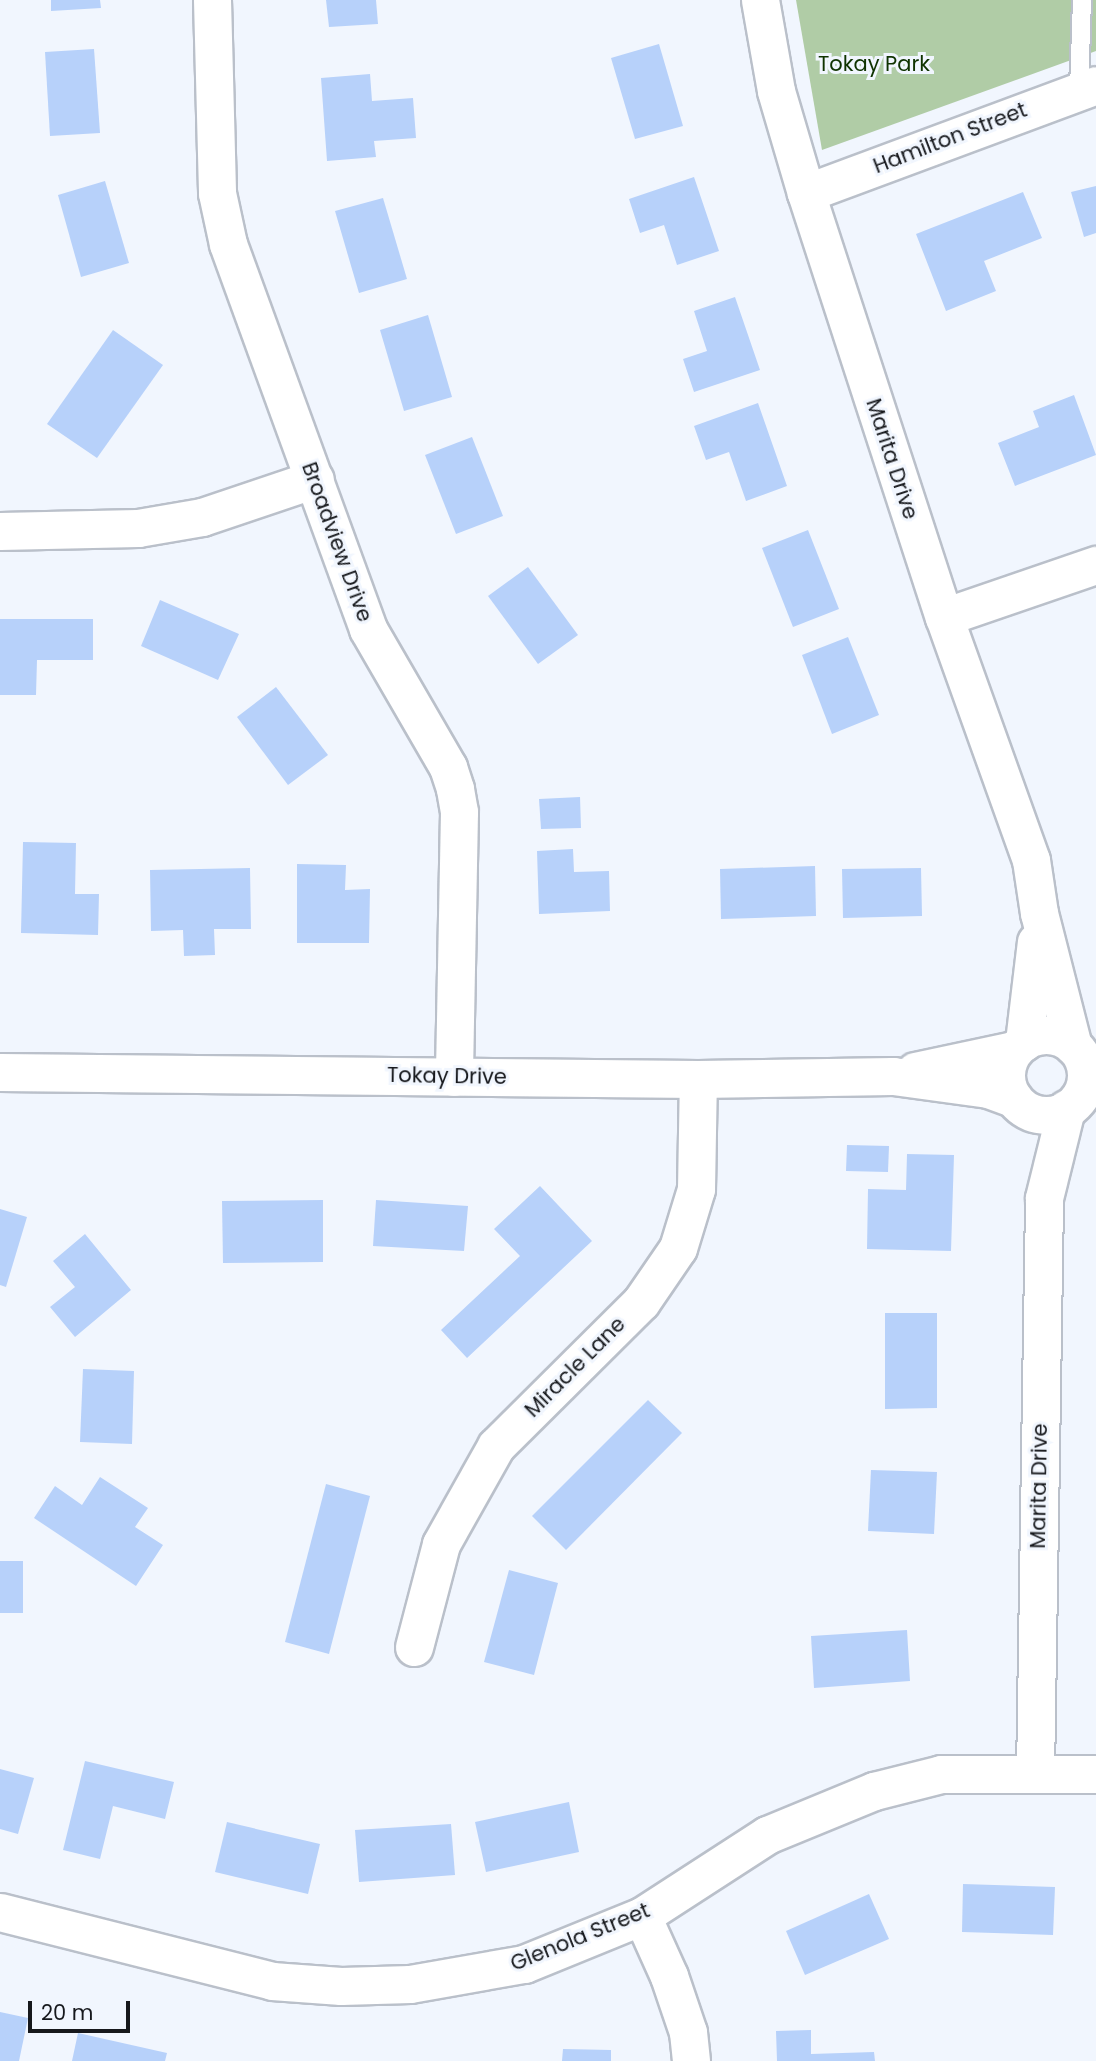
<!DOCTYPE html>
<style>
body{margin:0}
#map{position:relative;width:1096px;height:2061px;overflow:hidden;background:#f1f6fe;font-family:Poppins,sans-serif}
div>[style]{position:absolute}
.green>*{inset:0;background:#b0cca6}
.building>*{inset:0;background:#b7d1fa}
.roads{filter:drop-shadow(2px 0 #bac0ca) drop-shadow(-2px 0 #bac0ca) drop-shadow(0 2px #bac0ca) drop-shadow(0 -2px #bac0ca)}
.service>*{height:18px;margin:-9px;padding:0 9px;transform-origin:9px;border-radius:9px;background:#fff}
.minor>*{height:37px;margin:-18.5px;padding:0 18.5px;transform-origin:18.5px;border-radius:18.5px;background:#fff}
.minor>.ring{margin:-18.5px;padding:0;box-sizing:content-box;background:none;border:37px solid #fff;border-radius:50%}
span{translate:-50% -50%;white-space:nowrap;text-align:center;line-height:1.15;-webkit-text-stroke:6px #f1f6fe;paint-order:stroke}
.park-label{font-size:21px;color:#0f3300}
.street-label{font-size:21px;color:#16181c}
.scale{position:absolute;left:28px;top:2001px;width:102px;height:32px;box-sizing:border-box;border:4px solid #16181c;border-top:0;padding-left:9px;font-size:21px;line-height:24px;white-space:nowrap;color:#16181c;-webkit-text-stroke:5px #f1f6fe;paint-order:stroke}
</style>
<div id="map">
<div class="green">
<div style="clip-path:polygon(796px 0,1096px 0,1096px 51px,822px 150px)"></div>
</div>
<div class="building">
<div style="clip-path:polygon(51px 0,100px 0,101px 8px,51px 11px)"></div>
<div style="clip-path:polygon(326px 0,376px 0,378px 24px,329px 27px)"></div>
<div style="clip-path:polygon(659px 44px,683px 126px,635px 139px,611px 58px)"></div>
<div style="clip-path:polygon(94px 49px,100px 133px,50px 136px,45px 52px)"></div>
<div style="clip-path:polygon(370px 74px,372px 101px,413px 98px,416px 138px,374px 141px,376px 157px,327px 161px,321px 78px)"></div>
<div style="clip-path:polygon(694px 177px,719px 251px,677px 265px,664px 225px,640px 233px,629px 199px)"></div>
<div style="clip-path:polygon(105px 181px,129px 263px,81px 277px,58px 195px)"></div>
<div style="clip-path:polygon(1096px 186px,1096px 233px,1084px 237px,1071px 192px)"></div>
<div style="clip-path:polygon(1023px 192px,1042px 238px,984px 261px,996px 291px,946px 311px,916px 234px)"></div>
<div style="clip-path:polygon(383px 198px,407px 279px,359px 293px,335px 211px)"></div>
<div style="clip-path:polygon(735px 297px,760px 370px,694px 392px,683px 359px,707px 351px,694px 311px)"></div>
<div style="clip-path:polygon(428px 315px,452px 397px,404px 411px,380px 330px)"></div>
<div style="clip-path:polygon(113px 330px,163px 365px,97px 458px,47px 424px)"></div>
<div style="clip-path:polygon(1074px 395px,1096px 455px,1015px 486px,998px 443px,1039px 427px,1033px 411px)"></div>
<div style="clip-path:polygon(758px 403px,787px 486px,746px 501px,729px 452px,706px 460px,694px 426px)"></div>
<div style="clip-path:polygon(472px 437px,503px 516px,456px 534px,425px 455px)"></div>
<div style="clip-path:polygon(808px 530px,839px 609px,793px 627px,762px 548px)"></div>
<div style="clip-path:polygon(528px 567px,578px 635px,538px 664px,488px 596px)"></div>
<div style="clip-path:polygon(160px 600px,239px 634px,218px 680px,141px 646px)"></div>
<div style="clip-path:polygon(0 619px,93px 619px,93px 660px,37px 660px,36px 695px,0 695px)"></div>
<div style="clip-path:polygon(848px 637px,879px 715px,832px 734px,802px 655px)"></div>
<div style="clip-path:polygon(276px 687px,328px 755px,288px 785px,237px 717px)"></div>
<div style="clip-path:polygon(580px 797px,581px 828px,541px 829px,539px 799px)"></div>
<div style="clip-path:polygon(23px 842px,76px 843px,75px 894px,99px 894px,98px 935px,21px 933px)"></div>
<div style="clip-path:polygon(573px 849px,574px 872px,609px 871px,610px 911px,539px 914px,537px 851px)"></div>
<div style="clip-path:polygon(297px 864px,346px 865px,345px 890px,370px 889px,369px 943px,297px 943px)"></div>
<div style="clip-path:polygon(815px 866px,816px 916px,721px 919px,720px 869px)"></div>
<div style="clip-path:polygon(250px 868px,251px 929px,214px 929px,215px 955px,184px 956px,183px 930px,151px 931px,150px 870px)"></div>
<div style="clip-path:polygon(921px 868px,922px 916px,843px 918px,842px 869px)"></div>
<div style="clip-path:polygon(847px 1145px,889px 1146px,888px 1172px,846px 1171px)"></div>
<div style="clip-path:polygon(907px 1154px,954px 1155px,951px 1251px,867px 1249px,868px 1189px,906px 1190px)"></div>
<div style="clip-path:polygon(540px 1186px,592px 1241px,467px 1358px,441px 1330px,520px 1256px,494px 1229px)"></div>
<div style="clip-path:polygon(323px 1200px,323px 1262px,223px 1263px,222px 1201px)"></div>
<div style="clip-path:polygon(376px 1200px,468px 1206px,464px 1251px,373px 1246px)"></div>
<div style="clip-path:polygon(0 1209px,27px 1217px,6px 1287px,0 1285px)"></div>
<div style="clip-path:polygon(85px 1234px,131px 1290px,75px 1337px,50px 1307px,75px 1287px,53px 1261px)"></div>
<div style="clip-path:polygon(885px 1313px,937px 1313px,937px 1408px,885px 1409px)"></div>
<div style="clip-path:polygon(83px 1369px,134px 1371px,132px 1444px,80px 1442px)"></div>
<div style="clip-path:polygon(648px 1400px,682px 1433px,566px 1550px,532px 1516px)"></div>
<div style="clip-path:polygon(871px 1470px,937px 1472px,934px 1534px,868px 1531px)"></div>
<div style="clip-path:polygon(100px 1477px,148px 1508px,135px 1527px,163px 1545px,136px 1586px,34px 1518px,55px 1486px,82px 1505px)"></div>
<div style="clip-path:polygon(326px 1484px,370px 1496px,329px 1654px,285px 1642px)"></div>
<div style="clip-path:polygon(0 1561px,23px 1561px,23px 1613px,0 1613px)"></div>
<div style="clip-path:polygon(509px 1570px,558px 1583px,534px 1675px,484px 1662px)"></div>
<div style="clip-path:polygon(907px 1630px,910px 1681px,814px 1688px,811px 1636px)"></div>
<div style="clip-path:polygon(85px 1761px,174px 1782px,165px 1819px,113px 1806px,100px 1859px,63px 1850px)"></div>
<div style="clip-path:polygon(0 1769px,34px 1778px,18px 1834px,0 1829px)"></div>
<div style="clip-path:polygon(569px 1802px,579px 1852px,486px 1872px,475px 1822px)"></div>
<div style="clip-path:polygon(227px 1822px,320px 1844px,308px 1894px,215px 1872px)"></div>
<div style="clip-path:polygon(451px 1824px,455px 1875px,359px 1882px,355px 1830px)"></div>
<div style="clip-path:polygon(963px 1884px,1055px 1887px,1053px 1935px,962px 1932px)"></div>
<div style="clip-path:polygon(869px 1894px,889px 1939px,805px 1975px,786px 1931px)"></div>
<div style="clip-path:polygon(0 2012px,28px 2018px,19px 2061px,0 2061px)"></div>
<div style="clip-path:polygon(811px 2030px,811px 2054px,874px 2052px,875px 2061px,777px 2061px,776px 2031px)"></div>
<div style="clip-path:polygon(78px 2033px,167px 2053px,165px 2061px,72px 2061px)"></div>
<div style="clip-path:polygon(563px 2049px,611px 2050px,611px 2061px,562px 2061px)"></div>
</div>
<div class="roads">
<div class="service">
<div style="left:1079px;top:90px;width:90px;rotate:-88.1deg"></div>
</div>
<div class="minor">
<div style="left:212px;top:0;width:193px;rotate:88.5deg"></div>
<div style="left:217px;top:193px;width:52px;rotate:77.8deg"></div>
<div style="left:228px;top:244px;width:410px;rotate:70deg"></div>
<div style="left:368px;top:629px;width:160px;rotate:59.9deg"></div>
<div style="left:448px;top:767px;width:23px;rotate:72deg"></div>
<div style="left:455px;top:789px;width:23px;rotate:80deg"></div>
<div style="left:459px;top:812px;width:265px;rotate:91.1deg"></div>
<div style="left:760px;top:0;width:92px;rotate:80deg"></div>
<div style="left:776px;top:91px;width:106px;rotate:73.6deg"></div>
<div style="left:806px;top:193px;width:446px;rotate:72deg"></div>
<div style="left:944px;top:617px;width:258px;rotate:70.3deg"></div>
<div style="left:1031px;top:860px;width:54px;rotate:81.4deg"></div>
<div style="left:1039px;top:913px;width:137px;rotate:75.7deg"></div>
<div style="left:806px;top:193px;width:309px;rotate:-20.4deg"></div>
<div style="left:0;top:531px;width:138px;rotate:-1.2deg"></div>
<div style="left:138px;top:528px;width:65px;rotate:-9.8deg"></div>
<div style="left:202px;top:517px;width:119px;rotate:-18.6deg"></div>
<div style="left:944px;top:617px;width:161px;rotate:-18.9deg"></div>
<div class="ring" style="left:1006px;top:1035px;width:43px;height:43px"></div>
<div style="left:1024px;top:1042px;width:101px;rotate:-83.2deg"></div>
<div style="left:915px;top:1071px;width:101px;rotate:-12deg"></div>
<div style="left:0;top:1072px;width:698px;rotate:0.57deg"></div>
<div style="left:698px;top:1079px;width:195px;rotate:-0.9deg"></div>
<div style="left:893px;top:1076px;width:96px;rotate:7.8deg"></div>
<div style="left:988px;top:1089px;width:27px;rotate:20deg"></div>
<div style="left:414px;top:1647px;width:106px;rotate:-75.3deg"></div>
<div style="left:441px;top:1544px;width:112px;rotate:-60.7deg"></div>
<div style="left:496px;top:1446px;width:204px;rotate:-44.8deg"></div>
<div style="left:641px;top:1302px;width:65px;rotate:-55.6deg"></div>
<div style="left:678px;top:1248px;width:62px;rotate:-73deg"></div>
<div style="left:696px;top:1189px;width:110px;rotate:-89deg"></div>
<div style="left:1035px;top:1774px;width:576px;rotate:-89.1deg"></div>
<div style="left:1044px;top:1198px;width:92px;rotate:-76.1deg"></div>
<div style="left:0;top:1912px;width:281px;rotate:14.2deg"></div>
<div style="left:272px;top:1981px;width:69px;rotate:4.1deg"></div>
<div style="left:341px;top:1986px;width:69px;rotate:-1.7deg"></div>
<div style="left:410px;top:1984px;width:116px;rotate:-10deg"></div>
<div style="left:524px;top:1964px;width:127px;rotate:-22.1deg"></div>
<div style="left:642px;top:1916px;width:149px;rotate:-32.9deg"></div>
<div style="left:767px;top:1835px;width:116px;rotate:-22.4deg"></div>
<div style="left:874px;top:1791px;width:69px;rotate:-14.2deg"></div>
<div style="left:941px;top:1774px;width:155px"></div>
<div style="left:642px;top:1916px;width:66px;rotate:65.8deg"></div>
<div style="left:669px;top:1976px;width:59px;rotate:71.3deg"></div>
<div style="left:688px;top:2032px;width:29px;rotate:84deg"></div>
</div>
</div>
<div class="park-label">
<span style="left:874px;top:64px">Tokay Park</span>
</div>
<div class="street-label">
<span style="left:950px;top:138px;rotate:-21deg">Hamilton Street</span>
<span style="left:892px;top:459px;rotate:72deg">Marita Drive</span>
<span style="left:337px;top:542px;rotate:70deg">Broadview Drive</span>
<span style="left:447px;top:1076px;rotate:1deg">Tokay Drive</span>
<span style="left:575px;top:1367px;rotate:-45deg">Miracle Lane</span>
<span style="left:1039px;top:1486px;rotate:-89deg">Marita Drive</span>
<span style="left:580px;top:1937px;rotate:-22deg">Glenola Street</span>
</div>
<div class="scale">20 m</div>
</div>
